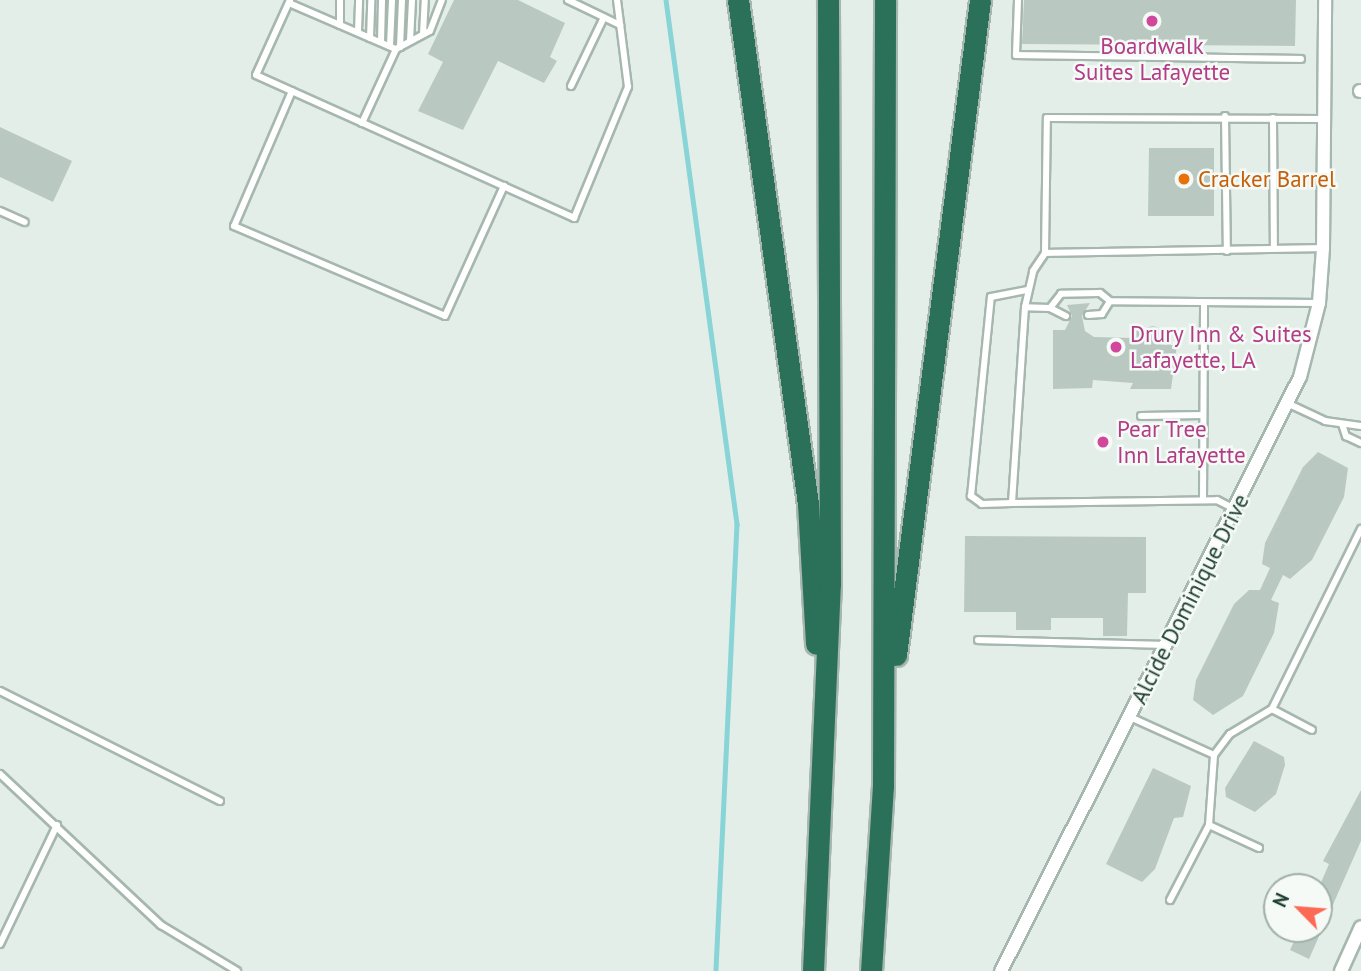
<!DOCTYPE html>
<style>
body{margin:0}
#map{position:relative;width:1361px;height:971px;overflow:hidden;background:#e4eee8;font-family:"PT Sans",sans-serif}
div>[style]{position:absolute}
.stream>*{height:4.5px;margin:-2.25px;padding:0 2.25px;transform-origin:2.25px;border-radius:2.25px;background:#88d4d7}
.building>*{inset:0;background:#b9c9c1}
.roads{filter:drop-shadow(2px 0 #a6b7af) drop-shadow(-2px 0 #a6b7af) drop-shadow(0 2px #a6b7af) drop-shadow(0 -2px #a6b7af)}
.service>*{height:6px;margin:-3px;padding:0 3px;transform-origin:3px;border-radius:3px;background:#fff}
.minor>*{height:12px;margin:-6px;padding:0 6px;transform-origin:6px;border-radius:6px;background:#fff}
.motorway>*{height:21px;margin:-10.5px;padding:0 10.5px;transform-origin:10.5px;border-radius:10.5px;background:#2b7059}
.dots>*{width:19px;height:19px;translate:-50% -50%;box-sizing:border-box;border:4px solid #f5faf7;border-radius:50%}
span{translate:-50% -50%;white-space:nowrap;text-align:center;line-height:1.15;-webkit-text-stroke:5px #f5faf7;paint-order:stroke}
.hotel-label{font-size:23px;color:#b23c85}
.left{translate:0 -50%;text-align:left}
.food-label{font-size:23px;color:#c56008}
.street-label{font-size:23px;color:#214135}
.north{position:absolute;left:1263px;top:873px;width:70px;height:70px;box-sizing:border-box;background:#f5faf7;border:2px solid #a0b0a9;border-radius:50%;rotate:295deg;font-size:19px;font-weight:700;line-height:28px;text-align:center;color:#214135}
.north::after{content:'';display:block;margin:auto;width:24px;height:32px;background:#fc6954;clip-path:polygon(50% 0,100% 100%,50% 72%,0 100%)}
</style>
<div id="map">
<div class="stream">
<div style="left:666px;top:0;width:529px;rotate:82.28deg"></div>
<div style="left:737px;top:524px;width:447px;rotate:92.7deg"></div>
</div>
<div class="building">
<div style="clip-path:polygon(454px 0,518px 0,565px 23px,550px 57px,557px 61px,544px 83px,498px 61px,463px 130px,418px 111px,443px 62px,428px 54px)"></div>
<div style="clip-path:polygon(1024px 0,1296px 0,1295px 46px,1022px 44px)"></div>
<div style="clip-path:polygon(0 127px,72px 161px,53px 202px,0 177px)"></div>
<div style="clip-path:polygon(1149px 148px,1214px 148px,1214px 216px,1148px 216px)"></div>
<div style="clip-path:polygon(1090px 303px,1082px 316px,1085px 331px,1094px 337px,1133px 338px,1133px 331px,1153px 326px,1171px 331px,1171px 345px,1177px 345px,1171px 389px,1130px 389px,1133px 383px,1093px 380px,1092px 388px,1053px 389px,1053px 330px,1065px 330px,1072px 316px,1067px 305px)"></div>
<div style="clip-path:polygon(1318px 452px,1348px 468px,1344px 497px,1312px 560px,1290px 579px,1283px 575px,1271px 600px,1279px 603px,1274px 633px,1243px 696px,1213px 715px,1193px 700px,1196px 680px,1234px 604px,1249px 590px,1260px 590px,1270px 568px,1262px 564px,1265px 543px,1303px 467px)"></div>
<div style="clip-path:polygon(965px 536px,1146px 537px,1146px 593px,1128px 593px,1127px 636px,1103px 636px,1103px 618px,1051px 618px,1051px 630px,1016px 630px,1016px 612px,964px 612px)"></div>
<div style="clip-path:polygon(1254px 741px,1284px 757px,1285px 765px,1276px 794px,1255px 812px,1226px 797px,1225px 788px)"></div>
<div style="clip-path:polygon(1153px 768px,1191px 786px,1183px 817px,1174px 818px,1155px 869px,1142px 882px,1106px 864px)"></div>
<div style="clip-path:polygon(1361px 790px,1361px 841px,1309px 959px,1290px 950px,1300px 929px,1319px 929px,1319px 887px,1329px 864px,1323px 861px)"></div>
</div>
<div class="roads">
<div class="service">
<div style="left:290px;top:0;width:82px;rotate:114.4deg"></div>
<div style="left:256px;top:75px;width:349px;rotate:24.2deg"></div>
<div style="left:574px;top:218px;width:142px;rotate:-67.6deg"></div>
<div style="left:628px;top:87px;width:88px;rotate:-97.2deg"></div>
<div style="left:568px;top:0;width:58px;rotate:25.7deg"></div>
<div style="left:1018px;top:0;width:55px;rotate:92.1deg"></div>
<div style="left:1016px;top:55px;width:285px;rotate:0.8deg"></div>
<div style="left:289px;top:3px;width:116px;rotate:23.3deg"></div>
<div style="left:396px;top:49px;width:38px;rotate:-28deg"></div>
<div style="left:430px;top:31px;width:33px;rotate:-69deg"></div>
<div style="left:340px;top:25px;width:25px;rotate:-90deg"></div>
<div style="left:358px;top:32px;width:32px;rotate:-88deg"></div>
<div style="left:423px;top:34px;width:34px;rotate:-87deg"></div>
<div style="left:370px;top:38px;width:38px;rotate:-88deg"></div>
<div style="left:410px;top:41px;width:41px;rotate:-87.2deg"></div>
<div style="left:381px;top:42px;width:42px;rotate:-88.6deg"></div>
<div style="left:390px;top:46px;width:46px;rotate:-87.5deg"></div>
<div style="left:400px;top:47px;width:47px;rotate:-87.6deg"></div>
<div style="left:571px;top:86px;width:76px;rotate:-64.4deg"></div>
<div style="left:292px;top:91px;width:147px;rotate:113.2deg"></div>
<div style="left:234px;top:226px;width:229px;rotate:23.1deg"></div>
<div style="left:445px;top:316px;width:143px;rotate:-65.6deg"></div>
<div style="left:1225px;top:116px;width:135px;rotate:89.2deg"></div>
<div style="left:1273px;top:118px;width:130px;rotate:89.6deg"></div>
<div style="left:362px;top:123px;width:81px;rotate:-65.3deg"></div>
<div style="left:0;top:211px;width:27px;rotate:24deg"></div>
<div style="left:1045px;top:253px;width:278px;rotate:-1deg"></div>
<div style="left:1319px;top:303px;width:209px;rotate:-179.5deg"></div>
<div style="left:1110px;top:301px;width:13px;rotate:-141deg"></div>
<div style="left:1100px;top:293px;width:39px;rotate:179deg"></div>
<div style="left:1061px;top:294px;width:18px;rotate:128deg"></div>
<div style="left:1050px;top:308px;width:25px;rotate:-178deg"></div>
<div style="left:1025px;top:307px;width:37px;rotate:-77deg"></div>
<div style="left:1033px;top:271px;width:22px;rotate:-56deg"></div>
<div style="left:1045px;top:253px;width:135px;rotate:-89.2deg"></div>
<div style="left:1047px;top:118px;width:277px;rotate:0.2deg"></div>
<div style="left:1025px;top:307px;width:196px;rotate:93.8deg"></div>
<div style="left:1012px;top:503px;width:205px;rotate:-0.8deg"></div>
<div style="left:1217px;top:500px;width:20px;rotate:27deg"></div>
<div style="left:1050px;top:308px;width:18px;rotate:27deg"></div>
<div style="left:1088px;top:315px;width:14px;rotate:-4deg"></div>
<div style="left:1102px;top:314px;width:15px;rotate:-58deg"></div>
<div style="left:1289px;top:404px;width:40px;rotate:25deg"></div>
<div style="left:1325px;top:421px;width:36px;rotate:8deg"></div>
<div style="left:1141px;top:416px;width:62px;rotate:-0.9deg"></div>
<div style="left:1342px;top:424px;width:13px;rotate:72deg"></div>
<div style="left:1346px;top:436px;width:17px;rotate:25deg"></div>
<div style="left:1203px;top:500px;width:197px;rotate:-89.7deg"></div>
<div style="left:1012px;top:503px;width:30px;rotate:178deg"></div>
<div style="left:982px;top:504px;width:14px;rotate:-144deg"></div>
<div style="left:971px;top:496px;width:200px;rotate:-84.3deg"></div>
<div style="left:991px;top:297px;width:36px;rotate:-11deg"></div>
<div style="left:978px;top:640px;width:186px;rotate:1.5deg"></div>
<div style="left:0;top:691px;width:246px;rotate:26.6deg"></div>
<div style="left:1272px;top:709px;width:45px;rotate:27.7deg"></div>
<div style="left:1130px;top:717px;width:92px;rotate:24.3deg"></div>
<div style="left:0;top:774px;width:221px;rotate:43.2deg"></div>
<div style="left:161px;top:925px;width:89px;rotate:31.2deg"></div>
<div style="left:1209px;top:825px;width:55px;rotate:24.7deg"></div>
<div style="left:1170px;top:900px;width:85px;rotate:-62.5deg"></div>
<div style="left:1209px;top:825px;width:70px;rotate:-85.9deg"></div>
<div style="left:1214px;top:755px;width:26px;rotate:-53deg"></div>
<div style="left:1230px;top:734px;width:49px;rotate:-30.8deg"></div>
<div style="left:1272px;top:709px;width:201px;rotate:-63.7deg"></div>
<div style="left:0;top:944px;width:132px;rotate:-64.4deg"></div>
</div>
<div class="minor">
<div style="left:1360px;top:91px;width:1px"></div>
<div style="left:1001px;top:971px;width:665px;rotate:-63.28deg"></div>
<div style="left:1300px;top:377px;width:76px;rotate:-75.6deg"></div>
<div style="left:1319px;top:303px;width:55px;rotate:-85.8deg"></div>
<div style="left:1323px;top:248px;width:248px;rotate:-89.5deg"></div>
<div style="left:1341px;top:971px;width:48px;rotate:-65.6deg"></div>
</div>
<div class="motorway">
<div style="left:738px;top:0;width:509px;rotate:82.09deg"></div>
<div style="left:808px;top:504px;width:140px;rotate:86.7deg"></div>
<div style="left:896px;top:655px;width:660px;rotate:-82.69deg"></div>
<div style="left:813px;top:971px;width:387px;rotate:-87.5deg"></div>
<div style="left:830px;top:584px;width:584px;rotate:-90.2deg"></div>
<div style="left:871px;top:971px;width:185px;rotate:-86.3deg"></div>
<div style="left:883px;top:786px;width:786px;rotate:-89.85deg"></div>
</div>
</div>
<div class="dots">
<div style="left:1152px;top:21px;background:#d1479c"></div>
<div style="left:1184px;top:179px;background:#e8710a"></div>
<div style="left:1116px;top:347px;background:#d1479c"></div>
<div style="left:1103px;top:442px;background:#d1479c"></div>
</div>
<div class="hotel-label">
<span style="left:1152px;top:59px">Boardwalk<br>Suites Lafayette</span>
<span class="left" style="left:1130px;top:347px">Drury Inn &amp; Suites<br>Lafayette, LA</span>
<span class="left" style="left:1117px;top:442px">Pear Tree<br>Inn Lafayette</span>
</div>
<div class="food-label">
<span class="left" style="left:1198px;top:179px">Cracker Barrel</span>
</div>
<div class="street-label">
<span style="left:1190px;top:599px;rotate:-63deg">Alcide Dominique Drive</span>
</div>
<div class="north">N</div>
</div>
